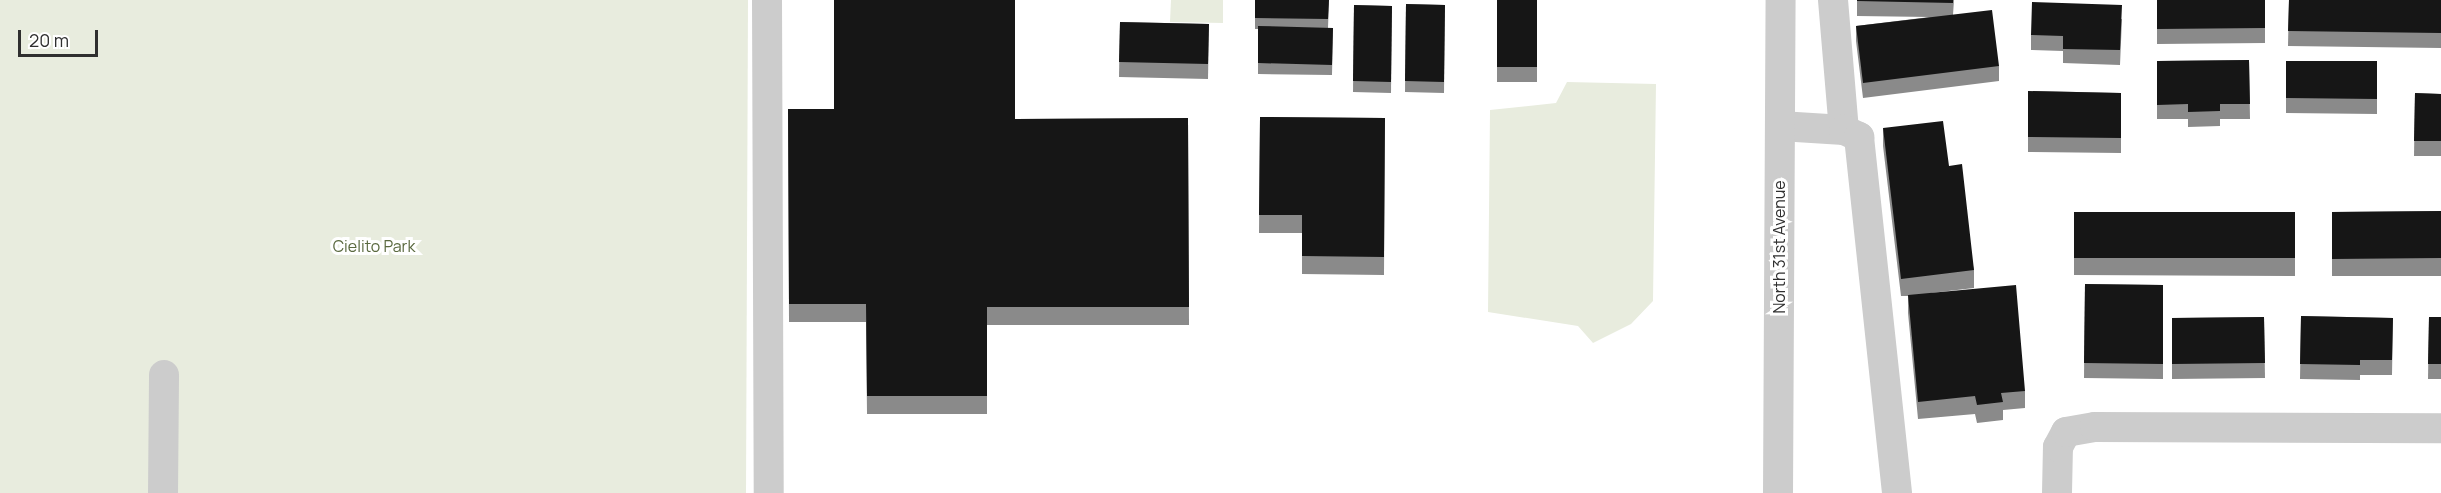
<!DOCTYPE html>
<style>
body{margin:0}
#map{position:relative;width:2441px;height:493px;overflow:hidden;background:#fff;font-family:Manrope,sans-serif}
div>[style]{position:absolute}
.green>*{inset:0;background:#e8ecde}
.minor>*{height:30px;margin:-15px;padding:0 15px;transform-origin:15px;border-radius:15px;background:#ccc}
.wall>*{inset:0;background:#8a8a8a}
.building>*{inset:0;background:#161616}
span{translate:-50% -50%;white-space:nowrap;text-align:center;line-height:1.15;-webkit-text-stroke:6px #fff;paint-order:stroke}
.park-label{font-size:16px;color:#5a693f}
.street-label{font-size:16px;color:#2f2f2f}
.scale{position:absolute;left:18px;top:30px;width:80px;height:27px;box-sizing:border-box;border:3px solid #2f2f2f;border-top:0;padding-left:8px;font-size:18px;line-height:21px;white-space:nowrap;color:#2f2f2f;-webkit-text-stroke:4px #fff;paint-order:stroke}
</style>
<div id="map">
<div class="green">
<div style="clip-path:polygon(0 0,748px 0,746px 493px,0 493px)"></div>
<div style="clip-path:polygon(1171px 0,1223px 0,1223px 23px,1170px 22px)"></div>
<div style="clip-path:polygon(1567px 82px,1656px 84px,1653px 301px,1631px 324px,1593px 343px,1578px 326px,1488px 312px,1490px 110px,1556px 103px)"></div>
</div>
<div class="minor">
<div style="left:767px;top:0;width:493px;rotate:89.8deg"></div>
<div style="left:1833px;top:0;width:130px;rotate:85.2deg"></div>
<div style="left:1780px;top:126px;width:64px;rotate:3.6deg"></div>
<div style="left:1844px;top:130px;width:17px;rotate:25deg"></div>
<div style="left:1859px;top:137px;width:358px;rotate:83.9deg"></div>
<div style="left:163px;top:493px;width:118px;rotate:-89.5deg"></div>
<div style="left:1778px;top:493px;width:493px;rotate:-89.7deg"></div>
<div style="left:2057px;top:493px;width:46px;rotate:-88.8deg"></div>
<div style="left:2058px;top:447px;width:17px;rotate:-62deg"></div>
<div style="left:2066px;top:432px;width:29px;rotate:-10deg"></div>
<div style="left:2095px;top:427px;width:346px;rotate:0.2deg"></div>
</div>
<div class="wall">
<div style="clip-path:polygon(1255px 0,1329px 0,1328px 28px,1333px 28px,1332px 75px,1258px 74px,1258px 29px,1255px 29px)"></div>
<div style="clip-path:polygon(1497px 0,1537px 0,1537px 82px,1497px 82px)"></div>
<div style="clip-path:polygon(1857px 0,1954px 0,1953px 15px,1999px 66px,1999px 81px,1863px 98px,1856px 41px,1856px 26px,1930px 17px,1857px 16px)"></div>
<div style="clip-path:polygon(2157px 0,2265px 0,2265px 43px,2157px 44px)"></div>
<div style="clip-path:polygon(2289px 0,2441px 0,2441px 48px,2288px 46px)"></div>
<div style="clip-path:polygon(1406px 4px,1445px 5px,1444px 93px,1405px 92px)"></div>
<div style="clip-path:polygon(1354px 5px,1392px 6px,1391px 93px,1353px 92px)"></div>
<div style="clip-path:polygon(2122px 19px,2120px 65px,2063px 63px,2063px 51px,2031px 50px,2031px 35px)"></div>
<div style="clip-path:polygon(1120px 22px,1209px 24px,1208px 79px,1119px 77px)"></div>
<div style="clip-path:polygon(2249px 60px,2250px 119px,2220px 119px,2220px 126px,2188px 127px,2188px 119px,2157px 119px,2157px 61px)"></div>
<div style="clip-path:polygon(2286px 61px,2377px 61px,2377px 114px,2286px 113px)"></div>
<div style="clip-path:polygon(2028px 91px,2121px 93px,2121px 153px,2028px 152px)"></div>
<div style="clip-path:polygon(2415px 93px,2441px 94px,2441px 156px,2414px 156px)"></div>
<div style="clip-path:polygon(788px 109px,834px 109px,1015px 119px,1188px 118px,1189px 325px,987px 325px,987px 414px,867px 414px,866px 322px,789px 322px)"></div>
<div style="clip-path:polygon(1260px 117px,1385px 118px,1384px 275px,1302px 274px,1302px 233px,1259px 233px)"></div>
<div style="clip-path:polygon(1883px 128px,1949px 166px,1974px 270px,1974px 288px,1931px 293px,2025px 391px,2025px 408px,2003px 410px,2003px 420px,1977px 423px,1975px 414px,1918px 419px,1908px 313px,1908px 296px,1901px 296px,1883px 146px)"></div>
<div style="clip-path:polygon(2441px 211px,2441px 276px,2332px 276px,2332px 212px)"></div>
<div style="clip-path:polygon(2074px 212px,2295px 212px,2295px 276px,2074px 275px)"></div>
<div style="clip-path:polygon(2085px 284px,2163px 285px,2163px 379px,2084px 378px)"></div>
<div style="clip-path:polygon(2301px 316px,2393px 318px,2392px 375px,2360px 375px,2360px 380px,2300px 379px)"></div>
<div style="clip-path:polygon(2264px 317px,2265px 378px,2172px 379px,2172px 318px)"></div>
<div style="clip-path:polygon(2429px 317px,2441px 317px,2441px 379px,2428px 379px)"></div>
</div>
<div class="building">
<div style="clip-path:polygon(834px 0,1015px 0,1015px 119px,1188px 118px,1189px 307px,987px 307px,987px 396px,867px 396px,866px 304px,789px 304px,788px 109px,834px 109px)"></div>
<div style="clip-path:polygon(1255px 0,1329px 0,1328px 19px,1255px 18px)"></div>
<div style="clip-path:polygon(1497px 0,1537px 0,1537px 67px,1497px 67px)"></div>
<div style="clip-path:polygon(1857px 0,1953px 0,1953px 3px,1857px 1px)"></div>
<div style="clip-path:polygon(2157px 0,2265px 0,2265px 28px,2157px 29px)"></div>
<div style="clip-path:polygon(2289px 0,2441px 0,2441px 33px,2288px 31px)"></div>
<div style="clip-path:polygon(2032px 2px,2122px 5px,2120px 50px,2063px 49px,2063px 36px,2031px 35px)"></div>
<div style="clip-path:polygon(1406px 4px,1445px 5px,1444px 82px,1405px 81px)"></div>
<div style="clip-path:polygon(1354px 5px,1392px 6px,1391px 82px,1353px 81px)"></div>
<div style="clip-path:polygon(1992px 10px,1999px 66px,1863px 83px,1856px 26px)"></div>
<div style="clip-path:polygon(1120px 22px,1209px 24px,1208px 64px,1119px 62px)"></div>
<div style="clip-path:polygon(1258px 26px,1333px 28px,1332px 65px,1258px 63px)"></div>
<div style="clip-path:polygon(2249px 60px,2250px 104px,2220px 104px,2220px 111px,2188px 112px,2188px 104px,2157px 105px,2157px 61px)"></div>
<div style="clip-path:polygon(2286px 61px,2377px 61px,2377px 99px,2286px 98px)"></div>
<div style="clip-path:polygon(2028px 91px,2121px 93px,2121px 138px,2028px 137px)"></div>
<div style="clip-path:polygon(2415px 93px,2441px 94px,2441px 141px,2414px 141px)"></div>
<div style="clip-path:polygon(1260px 117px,1385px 118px,1384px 257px,1302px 256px,1302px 215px,1259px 215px)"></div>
<div style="clip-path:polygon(1943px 121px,1949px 166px,1962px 164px,1974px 270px,1901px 279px,1883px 128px)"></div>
<div style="clip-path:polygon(2441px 211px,2441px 258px,2332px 259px,2332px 212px)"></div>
<div style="clip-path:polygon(2074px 212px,2295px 212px,2295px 258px,2074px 258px)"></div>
<div style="clip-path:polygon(2085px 284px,2163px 285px,2163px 364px,2084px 363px)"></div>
<div style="clip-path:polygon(2016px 285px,2025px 391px,2001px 393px,2003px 402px,1977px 405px,1975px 396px,1918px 402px,1908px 295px)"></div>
<div style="clip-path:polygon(2301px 316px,2393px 318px,2392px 360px,2360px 360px,2360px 365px,2300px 364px)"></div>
<div style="clip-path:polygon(2264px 317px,2265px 363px,2172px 364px,2172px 318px)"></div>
<div style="clip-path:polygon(2429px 317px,2441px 317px,2441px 364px,2428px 364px)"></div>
</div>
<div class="park-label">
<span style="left:374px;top:246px">Cielito Park</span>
</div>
<div class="street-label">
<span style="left:1779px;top:247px;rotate:-90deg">North 31st Avenue</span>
</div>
<div class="scale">20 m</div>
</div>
